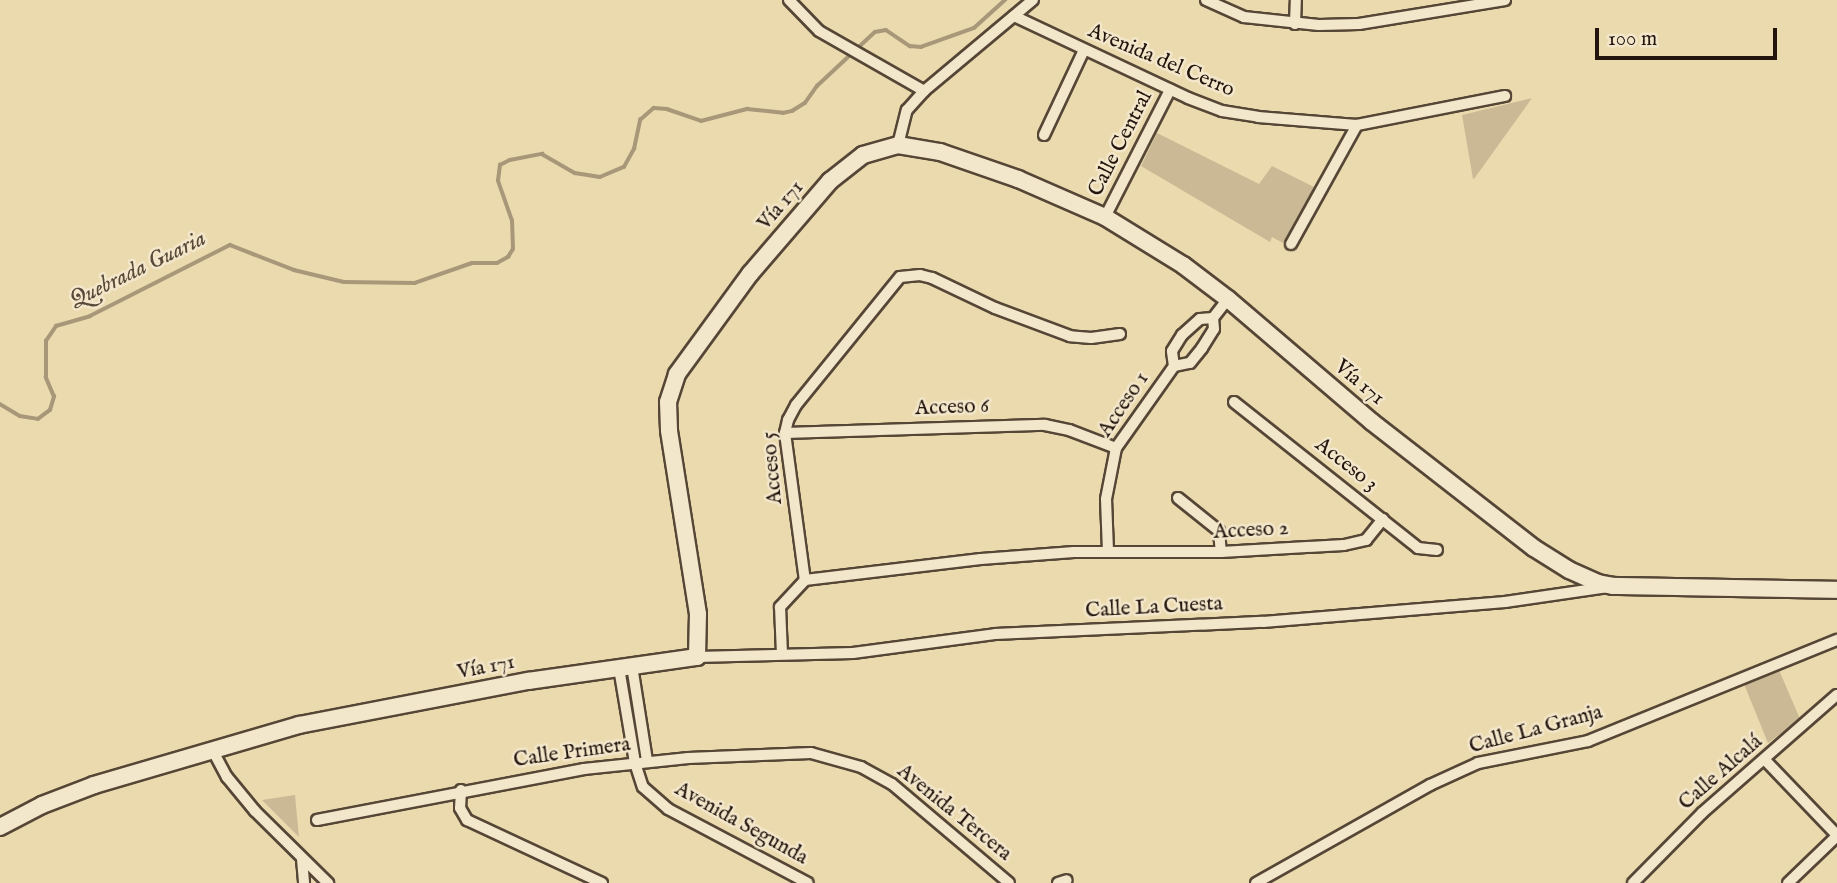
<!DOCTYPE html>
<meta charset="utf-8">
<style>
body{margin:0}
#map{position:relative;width:1837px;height:883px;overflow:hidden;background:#ecdaaf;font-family:"IM FELL English",serif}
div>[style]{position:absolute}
.green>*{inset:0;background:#cab994}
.stream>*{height:3.5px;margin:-1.75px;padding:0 1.75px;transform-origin:1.75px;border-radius:1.75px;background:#a89778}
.roads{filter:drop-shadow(2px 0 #554636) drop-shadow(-2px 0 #554636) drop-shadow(0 2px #554636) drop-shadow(0 -2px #554636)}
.street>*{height:10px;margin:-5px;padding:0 5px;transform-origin:5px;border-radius:5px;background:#f3e7cb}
.secondary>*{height:16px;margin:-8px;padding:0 8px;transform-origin:8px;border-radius:8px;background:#f3e7cb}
span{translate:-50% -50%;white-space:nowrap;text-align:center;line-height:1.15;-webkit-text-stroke:5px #f3e7cb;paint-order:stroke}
.street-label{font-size:21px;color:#23150e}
.water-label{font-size:23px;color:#584938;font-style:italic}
.scale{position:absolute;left:1595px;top:28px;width:182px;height:32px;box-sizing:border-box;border:4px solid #23150e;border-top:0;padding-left:9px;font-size:21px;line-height:24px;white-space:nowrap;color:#23150e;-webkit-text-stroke:5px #f3e7cb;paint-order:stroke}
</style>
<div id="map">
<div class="green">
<div style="clip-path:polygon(1532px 98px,1474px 179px,1473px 179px,1462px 115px)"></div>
<div style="clip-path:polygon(1157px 133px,1259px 184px,1272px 166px,1316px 188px,1283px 243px,1272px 237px,1270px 242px,1141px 166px)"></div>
<div style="clip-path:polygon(1779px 670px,1800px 719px,1768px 743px,1744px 684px)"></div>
<div style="clip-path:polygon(295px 795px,299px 837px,262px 800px)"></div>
</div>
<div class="stream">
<div style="left:0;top:404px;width:23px;rotate:31deg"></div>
<div style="left:20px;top:416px;width:18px;rotate:9deg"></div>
<div style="left:38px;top:419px;width:15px;rotate:-37deg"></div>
<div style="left:50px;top:410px;width:14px;rotate:-73deg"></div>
<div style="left:54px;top:397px;width:21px;rotate:-113deg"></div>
<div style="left:46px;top:378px;width:37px;rotate:-90deg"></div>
<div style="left:46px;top:341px;width:18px;rotate:-56deg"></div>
<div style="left:56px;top:326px;width:35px;rotate:-16deg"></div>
<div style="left:90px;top:316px;width:157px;rotate:-26.9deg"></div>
<div style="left:230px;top:245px;width:69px;rotate:21.3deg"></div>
<div style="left:294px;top:270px;width:51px;rotate:13.5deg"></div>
<div style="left:344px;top:282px;width:71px;rotate:0.8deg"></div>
<div style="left:415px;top:283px;width:60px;rotate:-19.3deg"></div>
<div style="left:472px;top:263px;width:25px"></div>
<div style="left:497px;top:263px;width:13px;rotate:-29deg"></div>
<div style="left:508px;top:257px;width:9px;rotate:-58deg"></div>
<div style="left:513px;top:249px;width:28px;rotate:-92deg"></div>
<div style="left:512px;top:221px;width:42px;rotate:-109.3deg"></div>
<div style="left:498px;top:181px;width:16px;rotate:-83deg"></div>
<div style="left:500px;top:165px;width:11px;rotate:-27deg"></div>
<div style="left:510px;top:160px;width:33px;rotate:-11deg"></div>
<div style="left:542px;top:154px;width:38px;rotate:30deg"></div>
<div style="left:575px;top:173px;width:25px;rotate:9deg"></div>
<div style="left:600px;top:177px;width:26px;rotate:-23deg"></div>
<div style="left:624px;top:167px;width:21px;rotate:-61deg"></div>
<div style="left:634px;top:149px;width:30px;rotate:-78deg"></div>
<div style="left:640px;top:120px;width:18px;rotate:-41deg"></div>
<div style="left:654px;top:108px;width:13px;rotate:4deg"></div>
<div style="left:667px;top:109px;width:36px;rotate:19deg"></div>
<div style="left:701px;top:121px;width:48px;rotate:-14.6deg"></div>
<div style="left:747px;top:109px;width:36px;rotate:6deg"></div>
<div style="left:783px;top:113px;width:9px;rotate:-13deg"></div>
<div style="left:792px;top:111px;width:15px;rotate:-32deg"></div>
<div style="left:805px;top:103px;width:21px;rotate:-55deg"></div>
<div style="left:817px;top:86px;width:79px;rotate:-43deg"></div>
<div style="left:875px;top:32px;width:11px;rotate:-10deg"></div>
<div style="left:886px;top:30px;width:29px;rotate:34deg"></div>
<div style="left:910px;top:46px;width:11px;rotate:5deg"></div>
<div style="left:921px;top:47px;width:56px;rotate:-19.7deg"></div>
<div style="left:974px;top:28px;width:42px;rotate:-42.1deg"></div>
</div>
<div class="roads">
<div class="street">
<div style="left:789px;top:0;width:43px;rotate:45.9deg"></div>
<div style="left:819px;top:31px;width:121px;rotate:29.7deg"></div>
<div style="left:1206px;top:0;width:42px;rotate:24.1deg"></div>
<div style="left:1244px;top:17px;width:75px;rotate:6.1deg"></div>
<div style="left:1319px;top:25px;width:40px;rotate:-1.4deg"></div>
<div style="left:1359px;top:24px;width:148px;rotate:-9.3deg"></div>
<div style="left:1014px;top:16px;width:192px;rotate:25.2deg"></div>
<div style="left:1188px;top:98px;width:36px;rotate:21deg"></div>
<div style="left:1222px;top:111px;width:36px;rotate:9deg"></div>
<div style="left:1258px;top:117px;width:99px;rotate:4.6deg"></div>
<div style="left:1357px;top:125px;width:151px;rotate:-11.1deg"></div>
<div style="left:1295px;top:24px;width:24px;rotate:-88deg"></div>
<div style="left:1044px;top:135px;width:94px;rotate:-64.8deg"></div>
<div style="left:898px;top:145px;width:36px;rotate:-76deg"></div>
<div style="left:907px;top:110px;width:25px;rotate:-48deg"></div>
<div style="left:924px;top:91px;width:142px;rotate:-39.9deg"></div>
<div style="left:1105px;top:217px;width:143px;rotate:-62.9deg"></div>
<div style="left:1291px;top:244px;width:136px;rotate:-61deg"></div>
<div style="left:1120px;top:334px;width:29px;rotate:172deg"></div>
<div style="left:1091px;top:338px;width:21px;rotate:-175deg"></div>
<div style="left:1070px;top:336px;width:80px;rotate:-159.5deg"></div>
<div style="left:995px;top:308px;width:70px;rotate:-154.5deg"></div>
<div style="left:932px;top:278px;width:12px;rotate:-166deg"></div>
<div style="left:920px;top:275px;width:20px;rotate:174deg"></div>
<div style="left:900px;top:277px;width:165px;rotate:129.1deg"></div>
<div style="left:796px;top:405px;width:17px;rotate:118deg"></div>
<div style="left:788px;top:420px;width:13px;rotate:103deg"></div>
<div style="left:785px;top:433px;width:148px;rotate:82.3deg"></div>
<div style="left:805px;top:580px;width:177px;rotate:-6.8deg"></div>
<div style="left:981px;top:559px;width:93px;rotate:-4.3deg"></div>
<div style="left:1074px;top:552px;width:147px"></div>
<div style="left:1221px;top:552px;width:123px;rotate:-3.3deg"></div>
<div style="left:1344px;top:545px;width:23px;rotate:-13deg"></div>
<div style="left:1366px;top:540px;width:27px;rotate:-51deg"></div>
<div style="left:1174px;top:366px;width:16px;rotate:-11deg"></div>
<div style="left:1190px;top:363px;width:19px;rotate:-51deg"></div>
<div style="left:1202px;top:348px;width:22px;rotate:-58deg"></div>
<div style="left:1214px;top:329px;width:11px;rotate:-95deg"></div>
<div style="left:1234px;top:402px;width:235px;rotate:38.4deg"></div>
<div style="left:1418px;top:548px;width:19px;rotate:6deg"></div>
<div style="left:785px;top:433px;width:260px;rotate:-1.8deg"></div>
<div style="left:1045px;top:425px;width:25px;rotate:12deg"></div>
<div style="left:1069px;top:430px;width:50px;rotate:21deg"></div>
<div style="left:1178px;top:498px;width:53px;rotate:38.8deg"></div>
<div style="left:1219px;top:531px;width:21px;rotate:85deg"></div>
<div style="left:1108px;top:551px;width:52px;rotate:-92.2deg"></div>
<div style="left:1106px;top:499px;width:52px;rotate:-78.9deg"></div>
<div style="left:1116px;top:448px;width:100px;rotate:-54.7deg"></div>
<div style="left:1174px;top:366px;width:15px;rotate:-98deg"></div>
<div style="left:1172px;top:351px;width:19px;rotate:-58deg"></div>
<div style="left:1182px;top:335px;width:24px;rotate:-42deg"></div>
<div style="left:1200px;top:319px;width:13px;rotate:-4deg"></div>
<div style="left:1213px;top:318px;width:24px;rotate:-52deg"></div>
<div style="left:782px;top:654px;width:47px;rotate:-92.4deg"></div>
<div style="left:780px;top:607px;width:37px;rotate:-47deg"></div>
<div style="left:697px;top:657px;width:156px;rotate:-1.5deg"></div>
<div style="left:853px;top:653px;width:143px;rotate:-7.6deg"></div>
<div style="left:995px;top:634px;width:268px;rotate:-2.6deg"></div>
<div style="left:1263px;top:622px;width:243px;rotate:-4.7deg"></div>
<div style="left:1505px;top:602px;width:104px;rotate:-8.3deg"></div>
<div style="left:632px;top:666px;width:96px;rotate:81deg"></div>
<div style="left:619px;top:668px;width:96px;rotate:80.4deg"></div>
<div style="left:635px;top:763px;width:25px;rotate:72deg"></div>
<div style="left:643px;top:787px;width:33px;rotate:41deg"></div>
<div style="left:668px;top:809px;width:158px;rotate:27.9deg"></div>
<div style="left:213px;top:751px;width:30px;rotate:62deg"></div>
<div style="left:227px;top:777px;width:44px;rotate:50.5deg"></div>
<div style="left:255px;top:811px;width:103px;rotate:44.6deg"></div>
<div style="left:1765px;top:760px;width:104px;rotate:46.2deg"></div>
<div style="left:461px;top:790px;width:18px;rotate:93deg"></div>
<div style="left:460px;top:808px;width:14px;rotate:60deg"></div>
<div style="left:467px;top:820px;width:149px;rotate:25deg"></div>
<div style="left:317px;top:820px;width:272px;rotate:-10.8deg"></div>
<div style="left:584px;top:769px;width:105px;rotate:-6deg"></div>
<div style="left:688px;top:758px;width:123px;rotate:-2.3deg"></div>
<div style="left:811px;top:753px;width:52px;rotate:15.6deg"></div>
<div style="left:861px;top:767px;width:35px;rotate:29deg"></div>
<div style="left:892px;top:784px;width:153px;rotate:40.2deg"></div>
<div style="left:302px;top:859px;width:24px;rotate:85deg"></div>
<div style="left:1058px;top:883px;width:9px;rotate:-18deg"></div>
<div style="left:1256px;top:883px;width:200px;rotate:-29.4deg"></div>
<div style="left:1430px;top:785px;width:53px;rotate:-24.6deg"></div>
<div style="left:1478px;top:763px;width:112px;rotate:-11.3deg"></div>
<div style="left:1588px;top:741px;width:269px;rotate:-22.1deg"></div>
<div style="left:1633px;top:883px;width:98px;rotate:-45.4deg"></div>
<div style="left:1702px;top:813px;width:179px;rotate:-41.2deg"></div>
<div style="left:1788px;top:883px;width:68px;rotate:-43.8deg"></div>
</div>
<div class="secondary">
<div style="left:0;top:827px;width:47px;rotate:-27.6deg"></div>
<div style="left:42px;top:805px;width:56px;rotate:-21deg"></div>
<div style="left:94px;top:785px;width:214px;rotate:-16.3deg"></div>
<div style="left:299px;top:725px;width:233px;rotate:-10.9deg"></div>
<div style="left:528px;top:681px;width:171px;rotate:-8.1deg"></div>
<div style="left:697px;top:657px;width:43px;rotate:-88.7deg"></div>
<div style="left:698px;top:614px;width:186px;rotate:-99deg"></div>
<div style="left:669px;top:430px;width:28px;rotate:-92deg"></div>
<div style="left:668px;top:402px;width:29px;rotate:-72deg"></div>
<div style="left:677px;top:374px;width:124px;rotate:-53.9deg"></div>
<div style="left:750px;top:274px;width:123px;rotate:-49.3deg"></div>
<div style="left:830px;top:181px;width:42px;rotate:-38.2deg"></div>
<div style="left:863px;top:155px;width:36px;rotate:-16deg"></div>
<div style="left:898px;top:145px;width:43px;rotate:9.5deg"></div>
<div style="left:940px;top:152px;width:83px;rotate:19.1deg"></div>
<div style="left:1018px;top:179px;width:95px;rotate:23.6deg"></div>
<div style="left:1105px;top:217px;width:92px;rotate:31.6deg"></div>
<div style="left:1183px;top:265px;width:56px;rotate:37.1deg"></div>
<div style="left:1228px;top:299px;width:189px;rotate:40.5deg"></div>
<div style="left:1372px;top:422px;width:205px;rotate:37.9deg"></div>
<div style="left:1534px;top:548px;width:41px;rotate:32.2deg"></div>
<div style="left:1569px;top:570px;width:32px;rotate:24deg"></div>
<div style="left:1598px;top:583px;width:15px;rotate:11deg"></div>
<div style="left:1613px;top:586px;width:224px;rotate:1deg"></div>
</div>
</div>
<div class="street-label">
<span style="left:1161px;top:61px;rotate:23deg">Avenida del Cerro</span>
<span style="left:1121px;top:144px;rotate:-63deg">Calle Central</span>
<span style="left:781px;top:206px;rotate:-49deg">Vía 171</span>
<span style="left:1359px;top:383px;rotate:40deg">Vía 171</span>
<span style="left:1124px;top:405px;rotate:-56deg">Acceso 1</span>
<span style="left:952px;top:408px;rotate:-2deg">Acceso 6</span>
<span style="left:1346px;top:465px;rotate:38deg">Acceso 3</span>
<span style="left:773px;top:468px;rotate:-95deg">Acceso 5</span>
<span style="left:1251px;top:531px;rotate:-3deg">Acceso 2</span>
<span style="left:1154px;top:608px;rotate:-3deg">Calle La Cuesta</span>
<span style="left:486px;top:668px;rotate:-11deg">Vía 171</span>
<span style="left:1536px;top:730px;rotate:-15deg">Calle La Granja</span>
<span style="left:572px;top:753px;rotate:-8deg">Calle Primera</span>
<span style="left:1721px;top:773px;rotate:-41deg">Calle Alcalá</span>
<span style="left:954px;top:813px;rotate:39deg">Avenida Tercera</span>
<span style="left:741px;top:824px;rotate:29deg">Avenida Segunda</span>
</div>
<div class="water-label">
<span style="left:138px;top:270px;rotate:-26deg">Quebrada Guaria</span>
</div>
<div class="scale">100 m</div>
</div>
